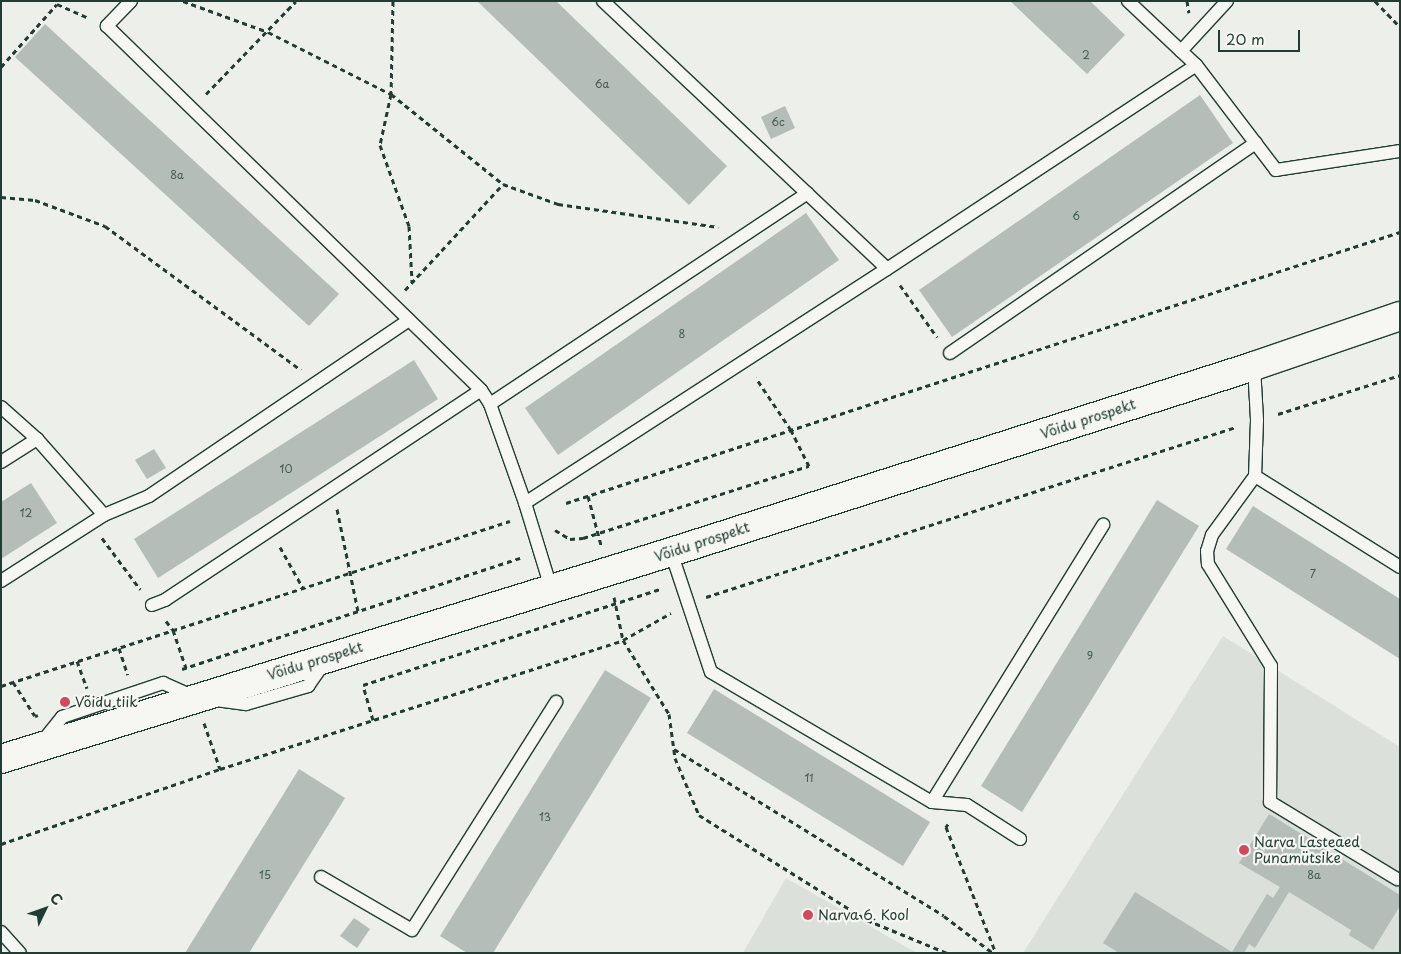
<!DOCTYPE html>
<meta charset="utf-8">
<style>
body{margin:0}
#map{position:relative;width:1401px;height:954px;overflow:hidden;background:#edefea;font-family:"Playpen Sans",sans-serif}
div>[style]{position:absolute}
.built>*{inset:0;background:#dce0db}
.building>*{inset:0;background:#b4bdb8}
.path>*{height:3px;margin-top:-1.5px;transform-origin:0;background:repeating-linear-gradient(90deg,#1f3d34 0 5px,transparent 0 9px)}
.roads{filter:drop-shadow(1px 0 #1f3d34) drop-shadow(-1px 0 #1f3d34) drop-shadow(0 1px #1f3d34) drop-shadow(0 -1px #1f3d34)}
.service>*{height:12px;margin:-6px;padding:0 6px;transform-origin:6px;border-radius:6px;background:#f6f6f2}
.tertiary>*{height:28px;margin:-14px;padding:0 14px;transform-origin:14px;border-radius:14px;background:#f6f6f2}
.dots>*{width:14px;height:14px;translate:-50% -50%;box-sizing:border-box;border:2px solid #f6f6f2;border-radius:50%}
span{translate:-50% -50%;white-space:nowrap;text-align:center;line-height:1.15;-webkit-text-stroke:4.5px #f6f6f2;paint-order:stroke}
.number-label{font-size:11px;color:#445d55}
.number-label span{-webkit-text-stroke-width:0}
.street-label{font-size:14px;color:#1f3d34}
.poi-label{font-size:14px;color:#1f3d34}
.left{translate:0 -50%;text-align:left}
.frame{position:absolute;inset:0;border:2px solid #1f3d34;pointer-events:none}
.north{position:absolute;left:20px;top:884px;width:50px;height:50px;-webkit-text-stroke:4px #f6f6f2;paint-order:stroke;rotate:48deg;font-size:14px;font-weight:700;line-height:20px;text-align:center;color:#1f3d34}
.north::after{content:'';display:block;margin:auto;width:18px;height:22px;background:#1f3d34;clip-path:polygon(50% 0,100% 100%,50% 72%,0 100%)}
.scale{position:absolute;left:1218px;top:30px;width:82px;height:22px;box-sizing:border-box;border:2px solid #1f3d34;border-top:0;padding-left:6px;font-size:15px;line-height:18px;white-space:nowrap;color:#1f3d34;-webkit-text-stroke:4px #f6f6f2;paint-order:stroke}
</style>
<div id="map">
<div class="built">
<div style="clip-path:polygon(1223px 636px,1400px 747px,1400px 953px,1023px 953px)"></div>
<div style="clip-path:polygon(786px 878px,917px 953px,743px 953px)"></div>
</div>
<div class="building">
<div style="clip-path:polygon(477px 1px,556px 1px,727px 166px,689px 205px)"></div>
<div style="clip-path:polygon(1010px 1px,1090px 1px,1125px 35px,1087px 74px)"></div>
<div style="clip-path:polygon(45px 24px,339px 294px,309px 326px,15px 57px)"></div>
<div style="clip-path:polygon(1200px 95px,1233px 143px,952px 337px,919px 290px)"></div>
<div style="clip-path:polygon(785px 106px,795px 128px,771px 139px,761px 117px)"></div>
<div style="clip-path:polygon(806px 213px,839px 260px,558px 455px,525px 408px)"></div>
<div style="clip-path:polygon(414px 360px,438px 399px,158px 578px,134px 539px)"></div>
<div style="clip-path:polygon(154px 449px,166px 468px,147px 479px,135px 460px)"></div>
<div style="clip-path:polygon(31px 483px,57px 523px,1px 559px,1px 502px)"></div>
<div style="clip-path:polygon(1157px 500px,1199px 526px,1022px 812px,981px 786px)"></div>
<div style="clip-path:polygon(1253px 506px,1400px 599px,1400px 659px,1226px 549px)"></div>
<div style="clip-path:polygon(605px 670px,651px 698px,493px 953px,467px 953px,440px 936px)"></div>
<div style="clip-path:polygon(714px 689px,930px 822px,903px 866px,687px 733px)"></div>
<div style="clip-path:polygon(299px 769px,345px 798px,249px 953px,185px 953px)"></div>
<div style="clip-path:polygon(1269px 814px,1400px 895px,1400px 906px,1373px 950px,1349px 935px,1351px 930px,1289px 892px,1255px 948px,1249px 944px,1244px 953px,1119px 953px,1103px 943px,1135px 892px,1232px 952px,1267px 894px,1273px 898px,1280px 887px,1239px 863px)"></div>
<div style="clip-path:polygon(354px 918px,370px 929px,357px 948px,340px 936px)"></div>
</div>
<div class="path">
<div style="left:183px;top:1px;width:90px;rotate:20deg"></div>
<div style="left:268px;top:32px;width:138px;rotate:26.8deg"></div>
<div style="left:391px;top:94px;width:144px;rotate:38.8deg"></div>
<div style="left:503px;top:184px;width:59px;rotate:20deg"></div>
<div style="left:558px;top:204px;width:162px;rotate:8.2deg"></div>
<div style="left:393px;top:1px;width:93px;rotate:91.2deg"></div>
<div style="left:391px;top:94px;width:52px;rotate:102.2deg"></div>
<div style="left:380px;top:145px;width:86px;rotate:70.3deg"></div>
<div style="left:409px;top:226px;width:56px;rotate:86.9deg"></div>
<div style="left:1187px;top:1px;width:12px;rotate:81deg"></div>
<div style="left:1375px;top:1px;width:36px;rotate:46deg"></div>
<div style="left:1px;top:67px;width:84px;rotate:-48.4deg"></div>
<div style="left:57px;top:4px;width:35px;rotate:24deg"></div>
<div style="left:206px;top:94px;width:129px;rotate:-45.9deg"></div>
<div style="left:1px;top:197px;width:34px;rotate:5deg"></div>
<div style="left:35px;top:200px;width:75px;rotate:20.4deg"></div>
<div style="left:105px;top:226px;width:243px;rotate:36.3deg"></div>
<div style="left:900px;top:285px;width:64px;rotate:54.6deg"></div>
<div style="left:405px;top:290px;width:144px;rotate:-47.2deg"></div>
<div style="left:1278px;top:414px;width:128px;rotate:-17.7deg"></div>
<div style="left:588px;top:496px;width:51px;rotate:75.1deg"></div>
<div style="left:566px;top:503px;width:877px;rotate:-18deg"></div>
<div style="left:337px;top:509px;width:104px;rotate:78.4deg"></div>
<div style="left:555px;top:530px;width:17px;rotate:31deg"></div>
<div style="left:570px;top:539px;width:13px;rotate:-4deg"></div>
<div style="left:583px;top:538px;width:237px;rotate:-17.7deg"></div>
<div style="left:809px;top:466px;width:40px;rotate:-116.6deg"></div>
<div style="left:791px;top:430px;width:63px;rotate:-123.9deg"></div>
<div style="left:102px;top:538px;width:64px;rotate:53.3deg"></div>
<div style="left:280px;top:547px;width:47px;rotate:60.7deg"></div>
<div style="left:614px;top:597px;width:44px;rotate:78.2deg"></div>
<div style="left:623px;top:640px;width:87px;rotate:58.1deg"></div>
<div style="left:669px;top:714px;width:44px;rotate:82.2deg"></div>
<div style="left:675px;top:758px;width:62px;rotate:67.2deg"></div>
<div style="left:699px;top:815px;width:198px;rotate:32deg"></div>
<div style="left:867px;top:920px;width:87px;rotate:22.4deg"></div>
<div style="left:706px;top:597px;width:557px;rotate:-17.78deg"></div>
<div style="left:166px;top:621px;width:11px;rotate:52deg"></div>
<div style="left:173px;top:630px;width:40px;rotate:71.1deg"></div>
<div style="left:119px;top:648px;width:28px;rotate:72deg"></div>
<div style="left:77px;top:661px;width:29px;rotate:70deg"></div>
<div style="left:182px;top:669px;width:356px;rotate:-18.2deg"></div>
<div style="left:13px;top:682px;width:40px;rotate:57.1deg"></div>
<div style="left:35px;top:716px;width:3px;rotate:-18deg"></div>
<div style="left:1px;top:686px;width:535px;rotate:-17.96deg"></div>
<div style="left:373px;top:720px;width:36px;rotate:-106deg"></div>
<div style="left:363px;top:685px;width:313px;rotate:-17.9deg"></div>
<div style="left:204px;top:723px;width:49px;rotate:70.8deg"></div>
<div style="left:674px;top:749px;width:317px;rotate:31.7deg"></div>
<div style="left:944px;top:916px;width:61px;rotate:37.1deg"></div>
<div style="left:948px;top:824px;width:4px;rotate:124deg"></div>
<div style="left:946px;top:827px;width:136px;rotate:68.4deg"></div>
<div style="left:1px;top:844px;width:231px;rotate:-18.9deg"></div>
<div style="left:220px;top:769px;width:423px;rotate:-17.7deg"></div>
<div style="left:623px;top:640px;width:55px;rotate:-29.4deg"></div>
</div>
<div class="roads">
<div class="service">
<div style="left:131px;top:1px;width:35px;rotate:134deg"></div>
<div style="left:107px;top:26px;width:522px;rotate:44.22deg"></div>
<div style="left:481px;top:390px;width:17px;rotate:57deg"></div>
<div style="left:490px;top:404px;width:105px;rotate:70.5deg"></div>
<div style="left:525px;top:503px;width:89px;rotate:73deg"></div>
<div style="left:603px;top:1px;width:390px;rotate:43.3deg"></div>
<div style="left:887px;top:269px;width:370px;rotate:-33.4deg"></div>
<div style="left:1128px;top:1px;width:93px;rotate:43.3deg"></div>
<div style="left:1196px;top:65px;width:132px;rotate:52.7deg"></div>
<div style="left:1276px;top:170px;width:125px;rotate:-8.7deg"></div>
<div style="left:1181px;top:51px;width:68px;rotate:-47.4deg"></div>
<div style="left:950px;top:353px;width:371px;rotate:-34.5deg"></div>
<div style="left:1254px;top:366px;width:54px;rotate:86.8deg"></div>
<div style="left:1257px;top:420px;width:56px;rotate:92deg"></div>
<div style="left:1255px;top:476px;width:171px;rotate:32.1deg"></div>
<div style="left:490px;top:404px;width:381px;rotate:-33.6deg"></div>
<div style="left:1px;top:407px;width:48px;rotate:41.6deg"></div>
<div style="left:37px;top:439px;width:101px;rotate:48.6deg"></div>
<div style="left:1px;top:462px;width:43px;rotate:-32.6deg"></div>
<div style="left:1255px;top:476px;width:73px;rotate:126.1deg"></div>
<div style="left:1212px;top:535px;width:17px;rotate:107deg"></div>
<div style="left:1207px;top:551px;width:13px;rotate:86deg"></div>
<div style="left:1208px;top:564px;width:120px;rotate:58.3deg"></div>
<div style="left:1271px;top:666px;width:136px;rotate:90.4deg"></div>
<div style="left:1270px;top:802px;width:149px;rotate:31.2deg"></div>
<div style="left:525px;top:503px;width:431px;rotate:-32.9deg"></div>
<div style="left:671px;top:552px;width:126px;rotate:71.6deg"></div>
<div style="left:711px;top:672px;width:256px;rotate:30.5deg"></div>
<div style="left:932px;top:802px;width:35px;rotate:5deg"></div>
<div style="left:967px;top:805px;width:63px;rotate:32.7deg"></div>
<div style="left:1px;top:581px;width:122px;rotate:-32.7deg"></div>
<div style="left:104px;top:515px;width:49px;rotate:-22.9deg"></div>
<div style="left:149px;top:496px;width:314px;rotate:-34.1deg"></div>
<div style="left:152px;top:605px;width:14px;rotate:-21deg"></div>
<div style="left:165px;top:600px;width:379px;rotate:-33.6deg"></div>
<div style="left:216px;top:700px;width:30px;rotate:8deg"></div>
<div style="left:246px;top:704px;width:65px;rotate:-16.2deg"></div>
<div style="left:308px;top:686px;width:28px;rotate:-55deg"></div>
<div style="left:42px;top:742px;width:32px;rotate:-51deg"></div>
<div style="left:62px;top:717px;width:107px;rotate:-18.6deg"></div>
<div style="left:163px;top:683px;width:32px;rotate:24deg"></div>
<div style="left:932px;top:802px;width:326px;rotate:-58.3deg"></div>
<div style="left:321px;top:877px;width:105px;rotate:30.2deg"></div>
<div style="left:412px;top:930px;width:270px;rotate:-57.7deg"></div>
<div style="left:1px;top:932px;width:28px;rotate:48deg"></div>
</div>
<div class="tertiary">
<div style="left:1px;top:759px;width:701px;rotate:-17.17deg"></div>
<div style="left:671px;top:552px;width:612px;rotate:-17.69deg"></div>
<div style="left:1254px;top:366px;width:154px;rotate:-18.9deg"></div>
</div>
</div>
<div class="dots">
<div style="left:65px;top:702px;background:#d1495b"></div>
<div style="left:1244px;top:850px;background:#d1495b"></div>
<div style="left:808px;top:915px;background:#d1495b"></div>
</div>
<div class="number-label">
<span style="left:1086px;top:55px">2</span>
<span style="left:602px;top:84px">6a</span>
<span style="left:778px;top:122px">6c</span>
<span style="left:177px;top:175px">8a</span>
<span style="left:1076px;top:216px">6</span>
<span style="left:682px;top:334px">8</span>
<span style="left:286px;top:469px">10</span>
<span style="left:26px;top:513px">12</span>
<span style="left:1313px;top:574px">7</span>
<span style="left:1090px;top:656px">9</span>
<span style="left:809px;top:778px">11</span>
<span style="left:545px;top:817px">13</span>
<span style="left:265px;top:875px">15</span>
<span style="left:1314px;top:875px">8a</span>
</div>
<div class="street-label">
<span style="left:1088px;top:419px;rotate:-18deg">Võidu prospekt</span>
<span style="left:702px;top:542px;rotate:-18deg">Võidu prospekt</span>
<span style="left:315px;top:661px;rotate:-17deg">Võidu prospekt</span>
</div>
<div class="poi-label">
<span class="left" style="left:75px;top:702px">Võidu tiik</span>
<span class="left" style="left:1254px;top:850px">Narva Lasteaed<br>Punamütsike</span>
<span class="left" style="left:818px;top:915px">Narva 6. Kool</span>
</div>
<div class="frame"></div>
<div class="north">С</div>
<div class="scale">20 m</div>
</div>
